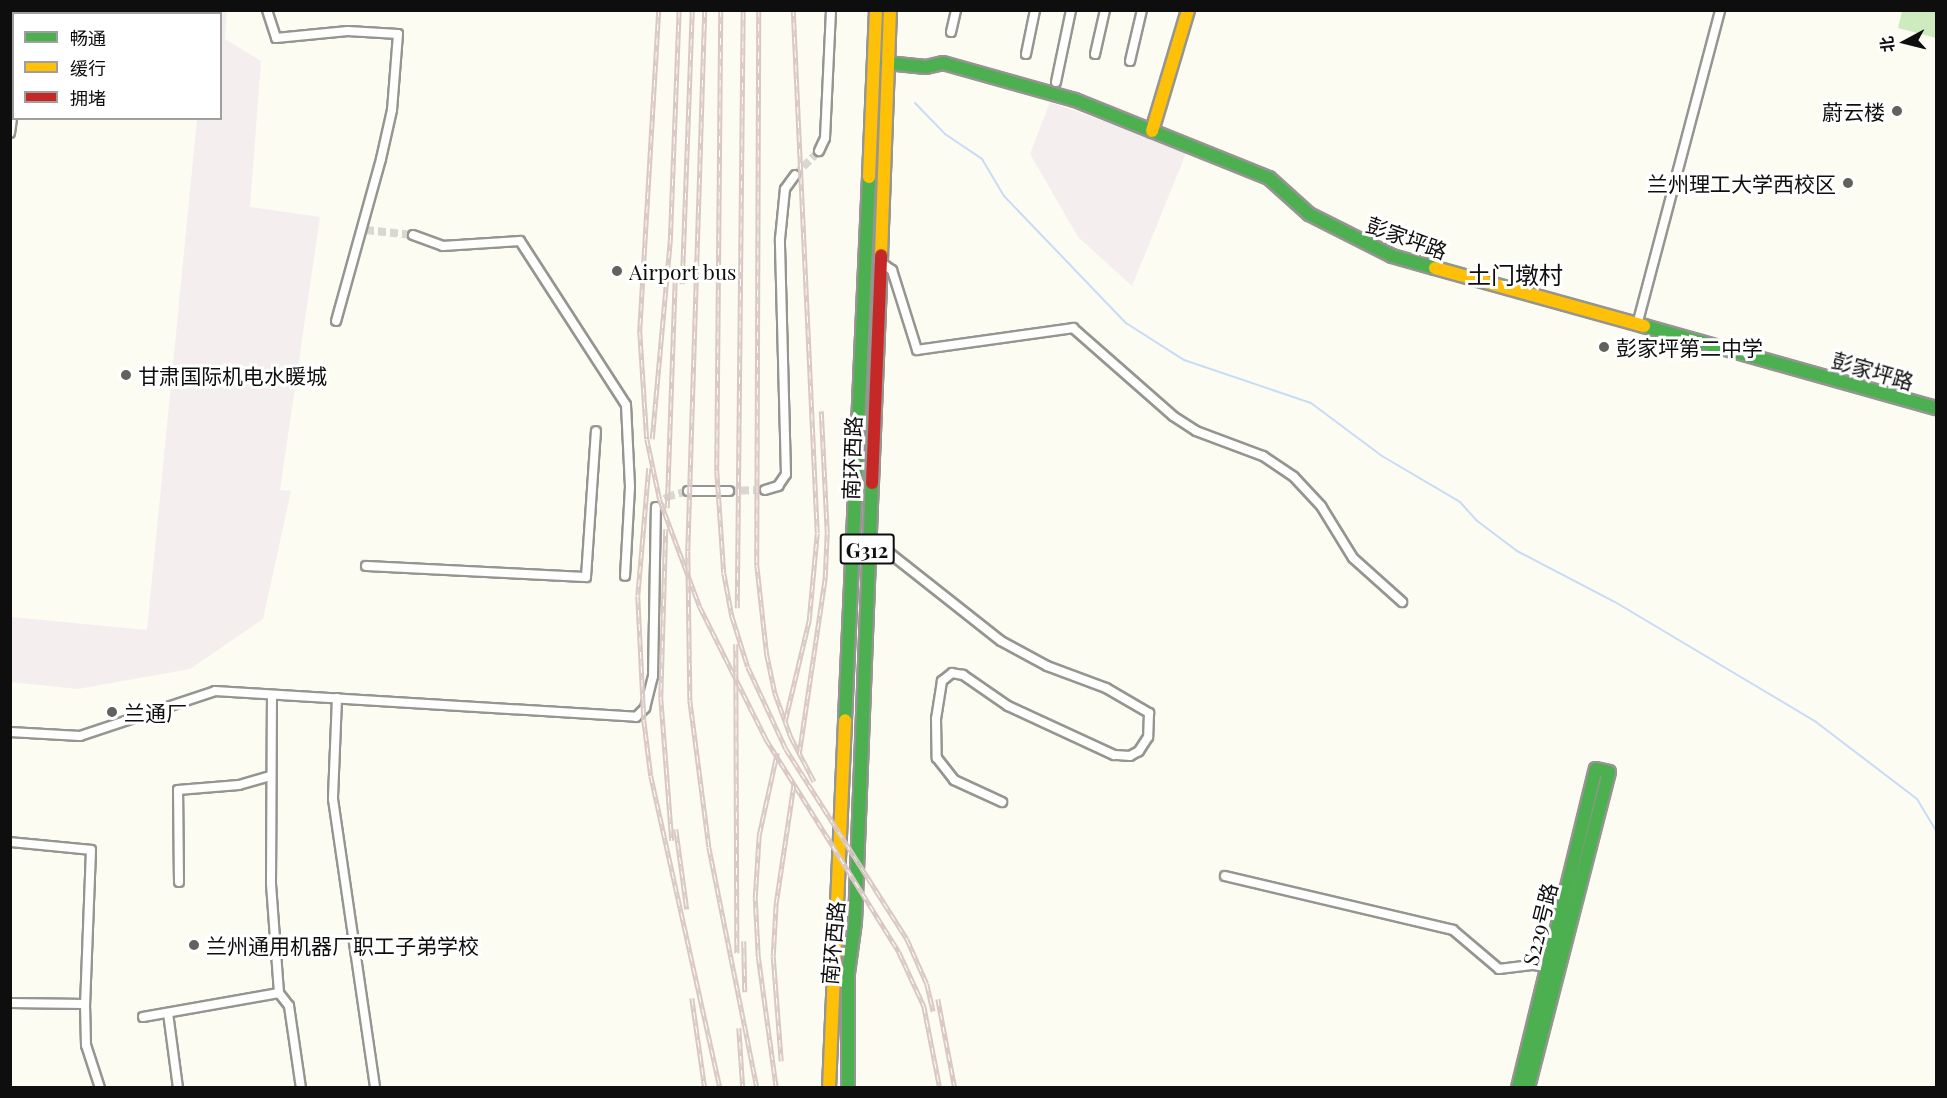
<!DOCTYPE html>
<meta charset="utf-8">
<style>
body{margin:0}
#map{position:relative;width:1947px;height:1098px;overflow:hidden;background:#fcfcf2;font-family:"Playfair Display","Noto Sans SC",serif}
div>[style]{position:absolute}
.industrial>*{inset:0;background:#f4eeef}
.forest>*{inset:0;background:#cdebbf}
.stream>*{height:2px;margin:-1px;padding:0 1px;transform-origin:1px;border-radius:1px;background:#c8dcf7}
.street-tunnel>*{height:8px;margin-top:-4px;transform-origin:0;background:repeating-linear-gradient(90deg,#d8d8d0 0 8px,transparent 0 12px)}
.roads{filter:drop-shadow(2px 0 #959591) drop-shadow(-2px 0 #959591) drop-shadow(0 2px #959591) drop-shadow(0 -2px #959591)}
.street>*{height:8px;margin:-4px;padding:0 4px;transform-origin:4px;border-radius:4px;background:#fffffd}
.fast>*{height:12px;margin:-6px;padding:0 6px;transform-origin:6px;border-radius:6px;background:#4caf50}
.slow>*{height:12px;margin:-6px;padding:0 6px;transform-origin:6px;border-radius:6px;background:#ffc107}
.jam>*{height:12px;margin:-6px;padding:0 6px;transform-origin:6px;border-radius:6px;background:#c62828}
.rail>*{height:4.5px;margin-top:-2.25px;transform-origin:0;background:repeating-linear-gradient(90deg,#fff 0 7px,#d9c8c3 0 14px);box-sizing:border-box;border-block:2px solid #d9c8c3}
.dots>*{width:16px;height:16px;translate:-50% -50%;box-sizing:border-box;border:3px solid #fff;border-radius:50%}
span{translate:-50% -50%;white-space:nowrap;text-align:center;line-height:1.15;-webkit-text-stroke:6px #fff;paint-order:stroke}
.shield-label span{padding:2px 4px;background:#fff;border:2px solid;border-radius:4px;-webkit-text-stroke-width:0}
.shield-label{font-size:20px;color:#0e0e0e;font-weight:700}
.poi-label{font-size:21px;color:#0e0e0e}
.right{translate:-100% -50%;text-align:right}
.left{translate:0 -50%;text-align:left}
.street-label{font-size:21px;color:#0e0e0e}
.quarter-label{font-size:24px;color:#0e0e0e}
.frame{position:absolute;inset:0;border:12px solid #0e0e0e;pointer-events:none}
.legend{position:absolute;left:12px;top:12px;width:210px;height:108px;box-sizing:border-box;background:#fff;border:2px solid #9f9f9f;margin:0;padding:8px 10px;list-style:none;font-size:18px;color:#0e0e0e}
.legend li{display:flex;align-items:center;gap:12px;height:30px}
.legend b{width:30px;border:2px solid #9f9f9f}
.north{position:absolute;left:1875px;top:12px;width:60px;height:60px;-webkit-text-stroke:4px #fff;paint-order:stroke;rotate:263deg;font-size:16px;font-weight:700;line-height:24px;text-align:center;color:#0e0e0e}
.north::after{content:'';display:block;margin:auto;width:21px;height:27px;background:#0e0e0e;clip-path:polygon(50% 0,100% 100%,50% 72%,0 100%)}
</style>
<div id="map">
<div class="industrial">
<div style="clip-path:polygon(207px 11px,227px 11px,225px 39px,261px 61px,250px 207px,320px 217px,280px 490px,291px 491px,263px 619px,190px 669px,78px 689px,11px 682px,11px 617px,147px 630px,197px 119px,220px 118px,220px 14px)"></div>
<div style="clip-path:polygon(1050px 102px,1187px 151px,1132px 286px,1078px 237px,1030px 154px)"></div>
</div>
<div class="forest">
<div style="clip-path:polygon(1902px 11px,1936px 11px,1936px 38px,1898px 28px)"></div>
</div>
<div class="stream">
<div style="left:915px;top:103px;width:43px;rotate:45.9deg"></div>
<div style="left:945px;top:134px;width:45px;rotate:34deg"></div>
<div style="left:982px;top:159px;width:43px;rotate:59.3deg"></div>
<div style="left:1004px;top:196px;width:176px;rotate:46.2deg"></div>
<div style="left:1126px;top:323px;width:69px;rotate:32.5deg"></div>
<div style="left:1184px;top:360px;width:134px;rotate:18.7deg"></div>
<div style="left:1311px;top:403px;width:89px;rotate:36.7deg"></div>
<div style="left:1382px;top:456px;width:91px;rotate:30.5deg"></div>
<div style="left:1460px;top:502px;width:24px;rotate:48deg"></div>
<div style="left:1476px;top:520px;width:51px;rotate:37.1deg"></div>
<div style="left:1517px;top:551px;width:110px;rotate:27.5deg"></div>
<div style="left:1615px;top:602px;width:234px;rotate:30.8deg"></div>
<div style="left:1816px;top:722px;width:127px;rotate:37.3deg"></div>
<div style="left:1917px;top:799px;width:37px;rotate:59deg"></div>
</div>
<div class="street-tunnel">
<div style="left:795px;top:175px;width:34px;rotate:-45deg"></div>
<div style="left:366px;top:230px;width:47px;rotate:6.1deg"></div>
<div style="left:729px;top:491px;width:36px;rotate:-2deg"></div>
<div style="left:656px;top:507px;width:15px;rotate:-42deg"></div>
<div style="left:667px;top:497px;width:22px;rotate:-16deg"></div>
</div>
<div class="roads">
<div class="street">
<div style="left:267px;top:10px;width:29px;rotate:72deg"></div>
<div style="left:276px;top:38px;width:72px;rotate:-5.6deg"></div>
<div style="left:348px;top:31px;width:50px;rotate:3.4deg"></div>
<div style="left:398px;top:34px;width:76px;rotate:94.5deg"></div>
<div style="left:392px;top:110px;width:50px;rotate:102.7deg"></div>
<div style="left:381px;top:159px;width:168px;rotate:105.5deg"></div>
<div style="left:22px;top:14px;width:4px;rotate:-90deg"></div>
<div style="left:951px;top:32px;width:23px;rotate:-77deg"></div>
<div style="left:1026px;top:54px;width:45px;rotate:-78.4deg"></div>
<div style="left:1095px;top:54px;width:45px;rotate:-77.2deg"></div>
<div style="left:1130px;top:61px;width:52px;rotate:-76.8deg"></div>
<div style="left:1056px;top:82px;width:74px;rotate:-78.2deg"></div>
<div style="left:10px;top:133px;width:30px;rotate:-82deg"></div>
<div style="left:819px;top:151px;width:14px;rotate:-65deg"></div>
<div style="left:825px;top:138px;width:128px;rotate:-87.3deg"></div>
<div style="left:413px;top:235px;width:32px;rotate:20deg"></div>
<div style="left:443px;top:246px;width:77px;rotate:-3.7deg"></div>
<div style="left:520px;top:241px;width:195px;rotate:57.1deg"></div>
<div style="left:626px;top:405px;width:82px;rotate:87.2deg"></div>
<div style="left:630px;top:487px;width:89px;rotate:93.2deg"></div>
<div style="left:879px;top:261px;width:16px;rotate:35deg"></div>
<div style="left:892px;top:270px;width:84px;rotate:72.6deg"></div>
<div style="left:917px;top:350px;width:158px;rotate:-8deg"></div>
<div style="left:1073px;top:328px;width:133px;rotate:41.3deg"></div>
<div style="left:1173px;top:416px;width:27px;rotate:33deg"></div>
<div style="left:1196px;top:431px;width:72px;rotate:20.5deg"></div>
<div style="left:1263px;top:456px;width:37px;rotate:34deg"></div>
<div style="left:1294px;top:477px;width:40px;rotate:47deg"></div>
<div style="left:1321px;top:506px;width:61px;rotate:58.4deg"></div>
<div style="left:1353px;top:558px;width:66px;rotate:41.9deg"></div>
<div style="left:1637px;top:325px;width:326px;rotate:-75.2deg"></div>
<div style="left:765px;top:490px;width:14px;rotate:-17deg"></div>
<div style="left:778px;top:486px;width:14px;rotate:-56deg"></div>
<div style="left:786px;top:474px;width:235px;rotate:-91.5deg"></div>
<div style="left:780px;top:239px;width:50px;rotate:-84.3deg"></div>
<div style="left:785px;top:189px;width:17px;rotate:-54deg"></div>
<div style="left:688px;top:491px;width:41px"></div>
<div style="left:868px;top:536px;width:169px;rotate:38.3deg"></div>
<div style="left:1001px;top:641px;width:52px;rotate:28.5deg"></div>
<div style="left:1047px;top:666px;width:63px;rotate:20.4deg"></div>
<div style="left:1106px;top:688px;width:50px;rotate:30.2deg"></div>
<div style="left:1149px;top:713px;width:24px;rotate:92deg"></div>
<div style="left:1148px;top:737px;width:17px;rotate:123deg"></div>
<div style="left:1139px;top:751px;width:10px;rotate:151deg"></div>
<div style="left:1130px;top:756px;width:16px;rotate:-176deg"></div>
<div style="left:1114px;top:755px;width:117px;rotate:-155.2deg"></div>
<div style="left:1008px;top:706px;width:55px;rotate:-145.4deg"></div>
<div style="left:963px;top:675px;width:11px;rotate:-170deg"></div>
<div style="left:952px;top:673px;width:13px;rotate:141deg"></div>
<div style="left:942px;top:681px;width:38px;rotate:99deg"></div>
<div style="left:936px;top:719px;width:39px;rotate:89deg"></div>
<div style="left:937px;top:758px;width:28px;rotate:52deg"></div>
<div style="left:954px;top:780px;width:53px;rotate:24.6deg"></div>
<div style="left:366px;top:566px;width:220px;rotate:2.9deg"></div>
<div style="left:586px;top:577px;width:146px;rotate:-86.1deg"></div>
<div style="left:337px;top:698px;width:101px;rotate:92.3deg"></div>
<div style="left:333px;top:799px;width:292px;rotate:81.7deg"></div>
<div style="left:10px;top:732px;width:70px;rotate:3.3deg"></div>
<div style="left:80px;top:736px;width:142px;rotate:-18.4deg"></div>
<div style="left:215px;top:691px;width:422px;rotate:3.5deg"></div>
<div style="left:636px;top:717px;width:13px;rotate:-45deg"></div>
<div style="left:645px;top:708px;width:33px;rotate:-76deg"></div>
<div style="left:653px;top:676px;width:169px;rotate:-89deg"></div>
<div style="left:10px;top:842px;width:81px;rotate:5.6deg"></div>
<div style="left:91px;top:850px;width:154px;rotate:92.2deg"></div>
<div style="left:85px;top:1004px;width:75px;rotate:-179.2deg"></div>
<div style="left:1225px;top:876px;width:234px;rotate:13.3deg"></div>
<div style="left:1453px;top:930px;width:60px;rotate:40.3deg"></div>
<div style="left:1499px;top:969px;width:35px;rotate:-7deg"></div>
<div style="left:1534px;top:965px;width:17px;rotate:10deg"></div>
<div style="left:179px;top:882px;width:92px;rotate:-90.6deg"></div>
<div style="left:178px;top:790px;width:61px;rotate:-4.7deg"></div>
<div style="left:239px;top:785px;width:32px;rotate:-16deg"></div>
<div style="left:279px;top:993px;width:16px;rotate:52deg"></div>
<div style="left:289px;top:1006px;width:83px;rotate:81.7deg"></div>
<div style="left:85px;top:1004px;width:41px;rotate:88.6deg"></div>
<div style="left:86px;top:1045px;width:45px;rotate:72deg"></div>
<div style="left:168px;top:1013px;width:76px;rotate:82.4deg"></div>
<div style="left:143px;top:1017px;width:138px;rotate:-10deg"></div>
<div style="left:279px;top:993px;width:110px;rotate:-94.2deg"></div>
<div style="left:271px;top:883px;width:188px;rotate:-89.7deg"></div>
</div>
<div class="fast">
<div style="left:887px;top:63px;width:39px;rotate:6deg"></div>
<div style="left:926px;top:67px;width:17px;rotate:-13deg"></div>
<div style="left:943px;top:63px;width:137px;rotate:15.7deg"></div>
<div style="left:1075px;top:100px;width:209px;rotate:21.9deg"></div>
<div style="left:1269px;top:178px;width:54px;rotate:42deg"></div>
<div style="left:1309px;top:214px;width:93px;rotate:26.8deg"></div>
<div style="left:1392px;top:256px;width:45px;rotate:15.6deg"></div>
<div style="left:1644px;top:326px;width:303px;rotate:15.7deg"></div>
<div style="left:845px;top:720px;width:544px;rotate:-87.47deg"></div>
<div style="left:848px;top:1088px;width:115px;rotate:-90deg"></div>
<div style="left:848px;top:973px;width:51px;rotate:-82.2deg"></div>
<div style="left:855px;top:922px;width:439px;rotate:-87.8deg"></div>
<div style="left:1518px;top:1088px;width:328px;rotate:-76.3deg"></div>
<div style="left:1596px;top:769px;width:13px;rotate:13deg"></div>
<div style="left:1609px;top:772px;width:326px;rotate:104.4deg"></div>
</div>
<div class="slow">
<div style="left:1152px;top:131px;width:126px;rotate:-73.4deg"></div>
<div style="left:869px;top:177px;width:167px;rotate:-87.6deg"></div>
<div style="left:881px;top:255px;width:245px;rotate:-87.9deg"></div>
<div style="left:1435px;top:268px;width:217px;rotate:15.5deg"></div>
<div style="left:829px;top:1088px;width:368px;rotate:-87.5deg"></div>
</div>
<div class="jam">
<div style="left:872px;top:483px;width:228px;rotate:-87.7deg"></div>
</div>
</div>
<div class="rail">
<div style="left:659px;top:10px;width:323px;rotate:93.4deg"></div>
<div style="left:640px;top:332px;width:107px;rotate:86.3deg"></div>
<div style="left:647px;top:439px;width:62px;rotate:78deg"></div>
<div style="left:660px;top:500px;width:114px;rotate:69.5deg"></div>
<div style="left:700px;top:607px;width:148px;rotate:63.4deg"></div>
<div style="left:766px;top:739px;width:251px;rotate:58deg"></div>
<div style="left:899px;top:952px;width:60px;rotate:65.2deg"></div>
<div style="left:924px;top:1006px;width:84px;rotate:79deg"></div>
<div style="left:705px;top:10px;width:541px;rotate:91.8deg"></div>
<div style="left:688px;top:551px;width:149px;rotate:89.2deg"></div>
<div style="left:690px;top:700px;width:148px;rotate:82.6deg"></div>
<div style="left:709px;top:847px;width:246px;rotate:78.7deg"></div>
<div style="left:721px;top:10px;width:461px;rotate:90.5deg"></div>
<div style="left:717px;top:471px;width:102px;rotate:86.1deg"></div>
<div style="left:724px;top:573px;width:44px;rotate:79.5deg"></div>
<div style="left:732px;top:616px;width:53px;rotate:72.6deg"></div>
<div style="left:748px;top:667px;width:90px;rotate:65.1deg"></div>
<div style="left:786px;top:749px;width:225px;rotate:57.5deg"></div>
<div style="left:907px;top:939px;width:49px;rotate:66deg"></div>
<div style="left:927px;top:984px;width:28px;rotate:77deg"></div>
<div style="left:759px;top:10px;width:555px;rotate:90.21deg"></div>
<div style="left:757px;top:565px;width:91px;rotate:83.7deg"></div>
<div style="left:767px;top:655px;width:39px;rotate:78deg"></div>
<div style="left:775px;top:693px;width:47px;rotate:70deg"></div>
<div style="left:791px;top:737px;width:50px;rotate:62.4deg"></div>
<div style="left:682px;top:284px;width:274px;rotate:-87.9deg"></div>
<div style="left:652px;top:439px;width:198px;rotate:-84.8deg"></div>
<div style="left:670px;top:242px;width:232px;rotate:-87.8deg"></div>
<div style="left:649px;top:468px;width:128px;rotate:94.9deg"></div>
<div style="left:638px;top:596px;width:124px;rotate:87.2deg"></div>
<div style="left:644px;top:720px;width:56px;rotate:82.9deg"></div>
<div style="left:651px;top:776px;width:320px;rotate:77.5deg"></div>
<div style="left:667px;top:508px;width:234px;rotate:-88deg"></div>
<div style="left:666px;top:529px;width:169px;rotate:91.7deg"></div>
<div style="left:661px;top:698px;width:143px;rotate:85.6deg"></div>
<div style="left:737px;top:608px;width:598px;rotate:-89.43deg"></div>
<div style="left:736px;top:644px;width:309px;rotate:89.8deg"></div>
<div style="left:785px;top:721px;width:104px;rotate:-76.6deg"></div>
<div style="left:809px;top:620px;width:87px;rotate:-84.7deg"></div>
<div style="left:817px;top:533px;width:524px;rotate:-92.63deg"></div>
<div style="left:799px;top:754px;width:179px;rotate:-81.6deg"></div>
<div style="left:825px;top:577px;width:44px;rotate:-87.4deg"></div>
<div style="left:827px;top:533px;width:122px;rotate:-92.8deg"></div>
<div style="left:676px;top:829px;width:81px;rotate:82.2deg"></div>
<div style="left:744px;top:941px;width:51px;rotate:88.9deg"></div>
<div style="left:692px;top:998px;width:91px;rotate:81.8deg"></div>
<div style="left:938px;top:999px;width:91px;rotate:79.2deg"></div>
<div style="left:739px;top:1028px;width:60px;rotate:86.2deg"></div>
<div style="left:781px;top:1061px;width:105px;rotate:-94.4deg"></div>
<div style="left:773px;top:956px;width:53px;rotate:-86.8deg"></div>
<div style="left:776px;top:903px;width:121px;rotate:-81.5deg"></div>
<div style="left:776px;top:1088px;width:132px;rotate:-97.8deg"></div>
<div style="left:758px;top:957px;width:59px;rotate:-92.9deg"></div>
<div style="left:755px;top:898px;width:63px;rotate:-86.4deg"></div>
<div style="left:759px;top:835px;width:84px;rotate:-77.6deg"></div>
</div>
<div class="dots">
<div style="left:1897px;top:111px;background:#61615e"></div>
<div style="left:1848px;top:183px;background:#61615e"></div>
<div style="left:617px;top:271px;background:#61615e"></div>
<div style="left:1604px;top:347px;background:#61615e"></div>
<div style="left:126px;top:375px;background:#61615e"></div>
<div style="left:112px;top:712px;background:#61615e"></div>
<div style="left:194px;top:945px;background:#61615e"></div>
</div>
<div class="shield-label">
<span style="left:867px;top:549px">G312</span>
</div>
<div class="poi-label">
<span class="right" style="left:1885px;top:111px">蔚云楼</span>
<span class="right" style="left:1836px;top:183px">兰州理工大学西校区</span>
<span class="left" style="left:629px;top:271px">Airport bus</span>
<span class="left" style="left:1616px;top:347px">彭家坪第二中学</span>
<span class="left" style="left:138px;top:375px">甘肃国际机电水暖城</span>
<span class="left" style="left:124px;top:712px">兰通厂</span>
<span class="left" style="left:206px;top:945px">兰州通用机器厂职工子弟学校</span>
</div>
<div class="street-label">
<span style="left:1407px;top:237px;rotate:20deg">彭家坪路</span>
<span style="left:1873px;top:370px;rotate:16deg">彭家坪路</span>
<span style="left:851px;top:458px;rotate:-88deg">南环西路</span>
<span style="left:1539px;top:924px;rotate:-76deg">S229号路</span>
<span style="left:832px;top:943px;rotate:-85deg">南环西路</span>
</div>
<div class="quarter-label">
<span style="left:1515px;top:275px">土门墩村</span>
</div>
<div class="frame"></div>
<ul class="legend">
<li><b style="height:8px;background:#4caf50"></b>畅通</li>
<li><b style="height:8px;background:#ffc107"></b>缓行</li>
<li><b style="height:8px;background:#c62828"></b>拥堵</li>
</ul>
<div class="north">北</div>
</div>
